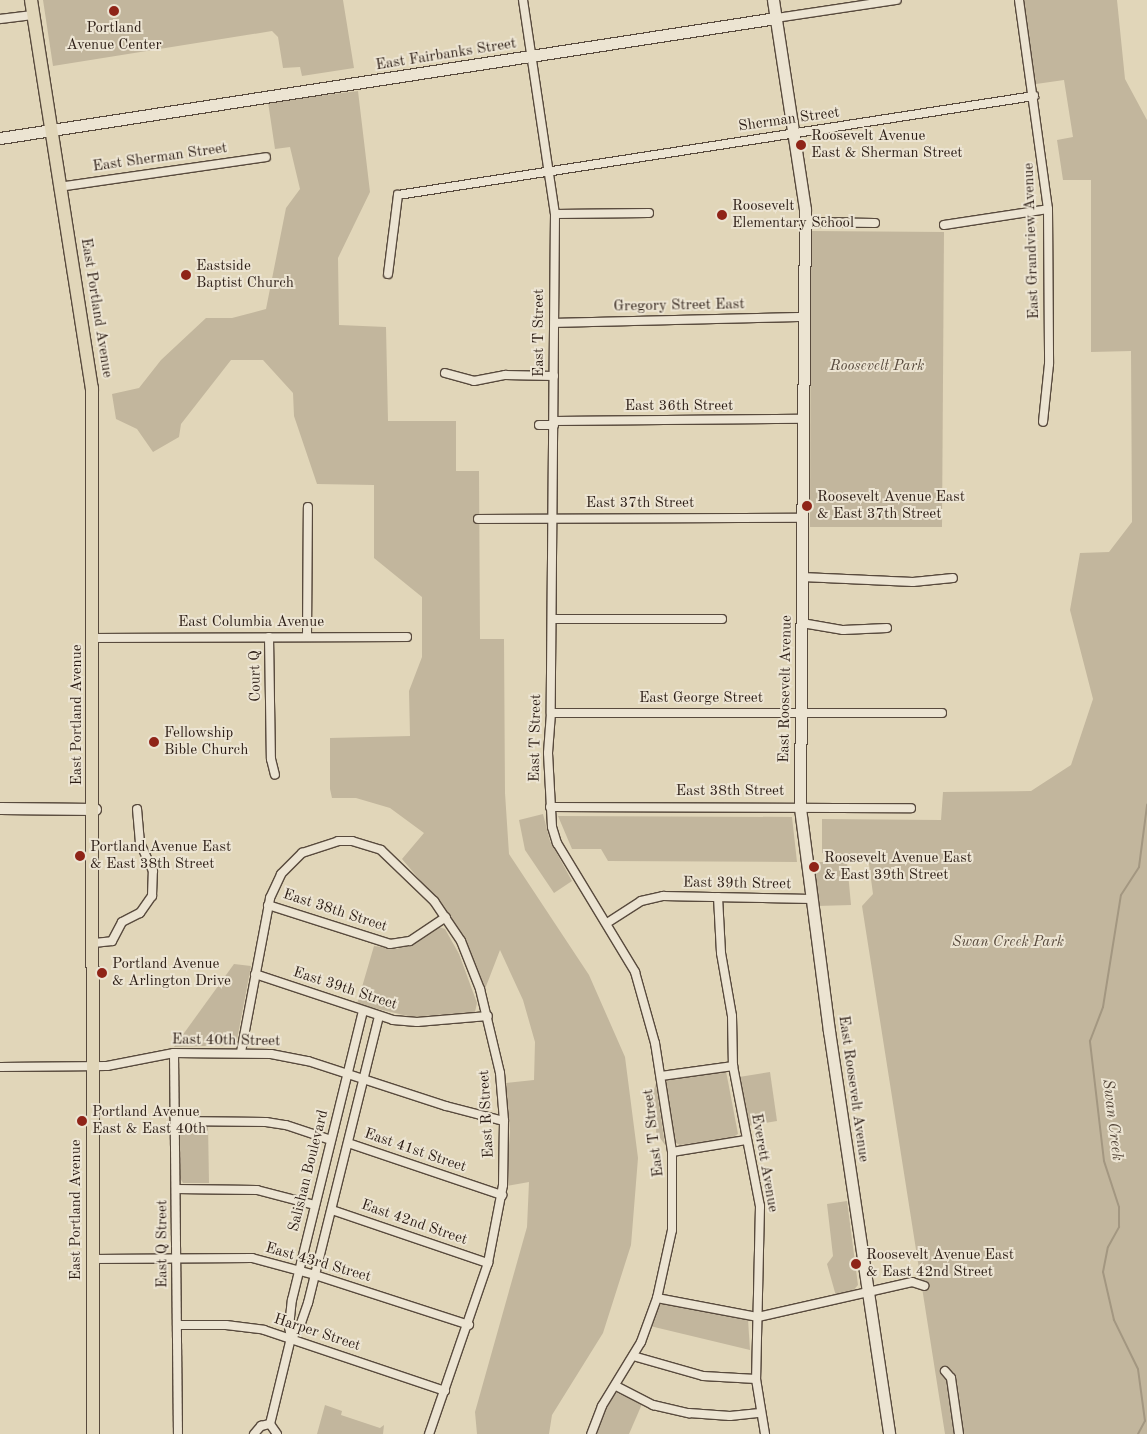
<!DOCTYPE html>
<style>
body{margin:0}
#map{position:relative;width:1147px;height:1434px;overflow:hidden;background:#e1d6b9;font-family:"Old Standard TT",serif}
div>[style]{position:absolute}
.green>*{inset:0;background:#c2b69d}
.stream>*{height:2px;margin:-1px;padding:0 1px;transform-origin:1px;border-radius:1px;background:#a39781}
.roads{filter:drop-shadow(1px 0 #584a3d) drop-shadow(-1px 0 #584a3d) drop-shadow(0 1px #584a3d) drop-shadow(0 -1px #584a3d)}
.street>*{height:8px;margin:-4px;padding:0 4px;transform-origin:4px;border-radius:4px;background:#ece4d2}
.secondary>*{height:11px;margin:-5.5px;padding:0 5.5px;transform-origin:5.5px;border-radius:5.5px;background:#ece4d2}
.primary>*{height:12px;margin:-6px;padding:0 6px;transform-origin:6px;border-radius:6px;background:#e1d6b9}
.dots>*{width:14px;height:14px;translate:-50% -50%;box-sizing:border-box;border:2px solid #ece4d2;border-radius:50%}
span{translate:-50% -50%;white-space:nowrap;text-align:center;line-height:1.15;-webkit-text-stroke:4px #ece4d2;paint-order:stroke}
.poi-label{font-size:15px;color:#2b1c14}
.left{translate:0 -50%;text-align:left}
.street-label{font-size:15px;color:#2b1c14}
.park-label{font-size:15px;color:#584a3d;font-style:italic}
.water-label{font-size:16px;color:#55473a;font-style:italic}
</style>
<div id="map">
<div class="green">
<div style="clip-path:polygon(43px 0,343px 0,354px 68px,302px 76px,300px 67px,283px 68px,278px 37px,272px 31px,53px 66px)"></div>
<div style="clip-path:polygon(1023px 0,1117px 0,1125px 79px,1147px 120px,1147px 1434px,945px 1434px,862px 906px,873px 894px,868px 857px,822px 853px,822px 819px,941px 820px,943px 792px,1031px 791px,1071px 765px,1093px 699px,1070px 610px,1080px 553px,1109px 552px,1132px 522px,1131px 351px,1091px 352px,1091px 180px,1063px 180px,1057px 140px,1073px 137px,1064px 80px,1036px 84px)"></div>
<div style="clip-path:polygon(358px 91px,370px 192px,338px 258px,339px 325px,386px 327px,388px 421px,456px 421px,456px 471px,479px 471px,480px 639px,504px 639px,505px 793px,509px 854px,589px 975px,625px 1057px,638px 1158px,631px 1245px,603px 1333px,552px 1415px,549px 1434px,477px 1434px,475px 1412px,527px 1227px,529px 1182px,506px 1186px,510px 1132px,506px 1083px,534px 1080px,535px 1042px,523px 1000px,500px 950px,485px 989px,469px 949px,447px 912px,402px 859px,424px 833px,390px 808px,356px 798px,332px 798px,330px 789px,330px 738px,410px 736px,409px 691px,422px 657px,422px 597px,374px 558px,374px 485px,317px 484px,294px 416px,293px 393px,263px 360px,231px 360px,181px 424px,179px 437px,153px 452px,137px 429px,116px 419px,112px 394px,139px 388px,161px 360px,206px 318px,232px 318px,266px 309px,286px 208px,300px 189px,290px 147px,275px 149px,268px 102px)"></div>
<div style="clip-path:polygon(811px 231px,944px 232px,942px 527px,810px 527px)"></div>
<div style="clip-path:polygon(543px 814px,550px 841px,572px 881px,554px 893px,525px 850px,519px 820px)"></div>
<div style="clip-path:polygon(558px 816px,792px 817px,797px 862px,608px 861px,601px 849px,572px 849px)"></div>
<div style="clip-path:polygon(812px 862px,847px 862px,851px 905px,817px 906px)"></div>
<div style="clip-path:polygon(436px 926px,445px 929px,459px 954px,477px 1003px,475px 1012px,412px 1017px,357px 1004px,374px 946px,397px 949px,411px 944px)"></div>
<div style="clip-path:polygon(234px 964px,251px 966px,236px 1045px,174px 1047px)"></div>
<div style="clip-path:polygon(726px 1071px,738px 1134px,731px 1138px,680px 1145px,674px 1142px,666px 1079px)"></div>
<div style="clip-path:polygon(770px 1072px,777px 1121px,747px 1126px,739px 1077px)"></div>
<div style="clip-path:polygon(656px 1083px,665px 1145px,656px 1132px,657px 1119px,650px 1104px)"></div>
<div style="clip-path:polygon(208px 1124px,209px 1183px,183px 1183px,180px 1178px,179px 1129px,186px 1125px)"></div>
<div style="clip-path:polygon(847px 1201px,858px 1285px,851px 1293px,836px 1296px,827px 1264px,833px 1256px,827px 1204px)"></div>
<div style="clip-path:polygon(661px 1302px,748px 1319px,750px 1350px,650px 1326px)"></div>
<div style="clip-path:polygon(615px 1392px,642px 1404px,629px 1434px,594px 1434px,602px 1412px)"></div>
<div style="clip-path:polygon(325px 1405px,342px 1411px,341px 1415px,380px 1428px,384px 1425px,383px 1434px,317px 1434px)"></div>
</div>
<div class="stream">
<div style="left:1138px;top:1434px;width:15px;rotate:-62deg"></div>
<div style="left:1145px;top:1421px;width:52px;rotate:-97.7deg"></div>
<div style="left:1138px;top:1369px;width:55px;rotate:-116.1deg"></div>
<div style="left:1114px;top:1320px;width:49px;rotate:-102.9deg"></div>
<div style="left:1103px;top:1272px;width:25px;rotate:-79deg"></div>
<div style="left:1108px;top:1247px;width:23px;rotate:-61deg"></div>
<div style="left:1119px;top:1227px;width:20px;rotate:-90deg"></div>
<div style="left:1119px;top:1207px;width:48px;rotate:-108.1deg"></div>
<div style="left:1104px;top:1161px;width:121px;rotate:-96.7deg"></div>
<div style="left:1090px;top:1041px;width:36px;rotate:-69deg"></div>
<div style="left:1103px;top:1007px;width:113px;rotate:-80.9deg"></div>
<div style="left:1121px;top:895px;width:33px;rotate:-57deg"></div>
<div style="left:1139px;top:867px;width:63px;rotate:-82.6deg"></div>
</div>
<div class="roads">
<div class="street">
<div style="left:523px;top:0;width:216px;rotate:81.5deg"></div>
<div style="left:555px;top:214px;width:499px;rotate:90.5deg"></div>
<div style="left:551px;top:713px;width:40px;rotate:94.3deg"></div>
<div style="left:548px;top:753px;width:74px;rotate:86.9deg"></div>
<div style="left:552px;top:827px;width:17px;rotate:73deg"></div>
<div style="left:557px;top:843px;width:151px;rotate:58.8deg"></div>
<div style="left:635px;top:972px;width:74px;rotate:74.3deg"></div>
<div style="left:655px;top:1043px;width:110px;rotate:81.1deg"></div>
<div style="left:672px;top:1152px;width:78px;rotate:90deg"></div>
<div style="left:672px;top:1230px;width:70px;rotate:102.4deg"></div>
<div style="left:657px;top:1298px;width:47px;rotate:110deg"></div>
<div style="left:641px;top:1342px;width:75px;rotate:121.4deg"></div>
<div style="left:602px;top:1406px;width:30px;rotate:111deg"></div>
<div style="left:1019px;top:0;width:211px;rotate:82.1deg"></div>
<div style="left:1048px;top:209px;width:155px;rotate:89.6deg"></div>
<div style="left:1049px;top:364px;width:58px;rotate:95.9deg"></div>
<div style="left:776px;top:18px;width:122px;rotate:-8.5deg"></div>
<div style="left:0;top:19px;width:33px;rotate:-7deg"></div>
<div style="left:59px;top:187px;width:209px;rotate:-8.2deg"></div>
<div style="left:555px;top:214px;width:94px;rotate:-0.6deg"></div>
<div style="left:805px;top:222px;width:70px;rotate:0.8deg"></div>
<div style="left:944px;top:225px;width:105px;rotate:-8.7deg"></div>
<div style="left:388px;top:274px;width:80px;rotate:-82.8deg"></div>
<div style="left:398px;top:195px;width:644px;rotate:-8.85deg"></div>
<div style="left:555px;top:323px;width:250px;rotate:-1.4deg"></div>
<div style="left:445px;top:373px;width:30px;rotate:15deg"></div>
<div style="left:474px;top:381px;width:32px;rotate:-11deg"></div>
<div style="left:505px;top:375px;width:49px;rotate:1.2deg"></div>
<div style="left:554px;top:421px;width:249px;rotate:-0.5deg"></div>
<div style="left:539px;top:425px;width:15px"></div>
<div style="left:478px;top:519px;width:325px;rotate:-0.2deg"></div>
<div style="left:802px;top:577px;width:111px;rotate:2.6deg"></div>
<div style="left:913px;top:582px;width:40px;rotate:-5.7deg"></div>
<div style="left:552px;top:619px;width:170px"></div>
<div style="left:802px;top:623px;width:42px;rotate:9.7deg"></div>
<div style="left:843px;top:630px;width:44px;rotate:-2.6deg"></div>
<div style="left:269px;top:637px;width:122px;rotate:89.1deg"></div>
<div style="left:271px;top:759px;width:16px;rotate:76deg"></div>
<div style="left:307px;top:637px;width:130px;rotate:-89.6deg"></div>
<div style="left:94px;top:638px;width:313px;rotate:-0.2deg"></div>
<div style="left:551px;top:713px;width:391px"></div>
<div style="left:550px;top:807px;width:361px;rotate:0.2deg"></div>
<div style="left:718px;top:897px;width:56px;rotate:86.9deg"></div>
<div style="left:721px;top:953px;width:64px;rotate:80.1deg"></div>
<div style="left:732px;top:1016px;width:50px;rotate:88.9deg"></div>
<div style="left:733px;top:1066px;width:143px;rotate:79.1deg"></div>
<div style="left:760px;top:1206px;width:173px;rotate:91.3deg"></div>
<div style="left:756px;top:1379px;width:56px;rotate:80.7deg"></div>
<div style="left:268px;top:905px;width:128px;rotate:17.7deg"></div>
<div style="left:390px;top:944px;width:20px;rotate:-9deg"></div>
<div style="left:410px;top:941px;width:43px;rotate:-33.7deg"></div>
<div style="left:607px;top:923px;width:40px;rotate:-32.9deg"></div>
<div style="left:641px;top:901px;width:23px;rotate:-13deg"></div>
<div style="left:663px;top:896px;width:149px;rotate:1.2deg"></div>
<div style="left:94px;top:943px;width:18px;rotate:-6deg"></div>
<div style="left:112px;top:941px;width:21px;rotate:-62deg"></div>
<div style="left:122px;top:922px;width:20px;rotate:-27deg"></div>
<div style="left:140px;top:913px;width:21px;rotate:-55deg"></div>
<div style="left:152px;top:896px;width:25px;rotate:-88deg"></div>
<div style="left:153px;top:871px;width:31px;rotate:-115deg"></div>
<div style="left:140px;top:843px;width:34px;rotate:-95deg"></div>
<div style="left:255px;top:974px;width:145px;rotate:18.4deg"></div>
<div style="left:393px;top:1020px;width:24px;rotate:5deg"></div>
<div style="left:417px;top:1022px;width:71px;rotate:-4.8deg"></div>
<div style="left:241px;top:1052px;width:157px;rotate:-79.3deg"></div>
<div style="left:270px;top:898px;width:26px;rotate:-65deg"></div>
<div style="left:281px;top:874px;width:30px;rotate:-45deg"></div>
<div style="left:302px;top:853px;width:38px;rotate:-18deg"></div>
<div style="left:338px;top:841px;width:14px"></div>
<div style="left:352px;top:841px;width:30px;rotate:17deg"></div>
<div style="left:381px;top:850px;width:74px;rotate:43.9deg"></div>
<div style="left:434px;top:901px;width:48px;rotate:56deg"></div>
<div style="left:461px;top:941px;width:52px;rotate:68.4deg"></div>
<div style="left:480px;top:989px;width:86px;rotate:76.6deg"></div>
<div style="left:500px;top:1073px;width:48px;rotate:85.2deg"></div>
<div style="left:504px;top:1121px;width:64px;rotate:90.9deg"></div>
<div style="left:503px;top:1185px;width:79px;rotate:100.9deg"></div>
<div style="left:488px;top:1263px;width:181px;rotate:109deg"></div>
<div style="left:174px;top:1053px;width:381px;rotate:89.4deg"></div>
<div style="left:0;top:1067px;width:107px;rotate:-0.5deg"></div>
<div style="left:107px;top:1066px;width:68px;rotate:-11deg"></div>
<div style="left:174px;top:1053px;width:97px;rotate:0.6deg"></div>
<div style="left:271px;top:1054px;width:38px;rotate:11deg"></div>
<div style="left:308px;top:1061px;width:145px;rotate:18.1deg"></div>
<div style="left:446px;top:1106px;width:60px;rotate:14.5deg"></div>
<div style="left:661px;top:1076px;width:73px;rotate:-7.9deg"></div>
<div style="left:175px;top:1121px;width:91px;rotate:0.6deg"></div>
<div style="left:266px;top:1122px;width:20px;rotate:9deg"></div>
<div style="left:286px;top:1125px;width:47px;rotate:18.4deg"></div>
<div style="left:348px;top:1143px;width:163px;rotate:18.7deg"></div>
<div style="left:672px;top:1152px;width:75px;rotate:-9.2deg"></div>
<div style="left:176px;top:1189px;width:81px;rotate:0.7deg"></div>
<div style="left:257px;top:1190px;width:60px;rotate:14.5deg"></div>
<div style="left:332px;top:1210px;width:165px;rotate:18.8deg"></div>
<div style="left:93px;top:1259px;width:159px;rotate:-0.4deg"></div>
<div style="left:252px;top:1258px;width:65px;rotate:15.1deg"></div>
<div style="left:315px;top:1275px;width:162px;rotate:18deg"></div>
<div style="left:657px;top:1298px;width:103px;rotate:10.7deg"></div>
<div style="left:758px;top:1317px;width:158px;rotate:-12.8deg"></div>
<div style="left:912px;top:1282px;width:13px;rotate:18deg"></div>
<div style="left:177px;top:1325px;width:49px"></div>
<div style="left:226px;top:1325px;width:38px;rotate:7deg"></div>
<div style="left:264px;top:1330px;width:191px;rotate:18.6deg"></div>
<div style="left:291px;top:1338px;width:12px;rotate:-48deg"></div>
<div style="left:299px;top:1329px;width:28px;rotate:-71deg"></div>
<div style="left:308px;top:1303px;width:295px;rotate:-76.1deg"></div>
<div style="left:633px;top:1356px;width:73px;rotate:15.9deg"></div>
<div style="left:703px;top:1376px;width:53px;rotate:3.2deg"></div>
<div style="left:945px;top:1371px;width:9px;rotate:49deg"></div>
<div style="left:951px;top:1378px;width:57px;rotate:81.9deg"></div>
<div style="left:616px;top:1386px;width:42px;rotate:27.2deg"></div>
<div style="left:653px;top:1405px;width:37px;rotate:13deg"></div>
<div style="left:689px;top:1413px;width:41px;rotate:4.2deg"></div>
<div style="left:730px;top:1416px;width:30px;rotate:-6deg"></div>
<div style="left:270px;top:1424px;width:89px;rotate:-76.3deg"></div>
<div style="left:291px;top:1338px;width:11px;rotate:-100deg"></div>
<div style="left:289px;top:1327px;width:27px;rotate:-84deg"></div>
<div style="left:292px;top:1300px;width:297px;rotate:-76.2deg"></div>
<div style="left:270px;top:1424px;width:12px;rotate:55deg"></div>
<div style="left:254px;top:1434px;width:11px;rotate:-49deg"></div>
<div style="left:261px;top:1426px;width:9px;rotate:-13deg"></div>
</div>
<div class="secondary">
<div style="left:773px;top:0;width:211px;rotate:81.3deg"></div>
<div style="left:805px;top:209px;width:599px;rotate:90.48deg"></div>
<div style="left:800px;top:808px;width:225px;rotate:82.6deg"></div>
<div style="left:829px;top:1031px;width:407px;rotate:81.5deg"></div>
<div style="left:0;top:138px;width:785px;rotate:-8.79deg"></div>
<div style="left:0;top:808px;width:95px;rotate:0.6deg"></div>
</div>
<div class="primary">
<div style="left:31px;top:0;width:393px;rotate:81.1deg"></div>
<div style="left:92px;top:388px;width:1046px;rotate:89.95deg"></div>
</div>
</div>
<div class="dots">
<div style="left:114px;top:11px;background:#8f2418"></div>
<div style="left:801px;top:145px;background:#8f2418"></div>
<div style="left:722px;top:215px;background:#8f2418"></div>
<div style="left:186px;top:275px;background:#8f2418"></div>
<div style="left:807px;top:506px;background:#8f2418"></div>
<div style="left:154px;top:742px;background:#8f2418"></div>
<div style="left:80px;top:856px;background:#8f2418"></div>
<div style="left:814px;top:867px;background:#8f2418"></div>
<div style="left:102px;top:973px;background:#8f2418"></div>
<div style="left:82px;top:1121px;background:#8f2418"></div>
<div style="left:856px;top:1264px;background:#8f2418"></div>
</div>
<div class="poi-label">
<span style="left:114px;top:37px">Portland<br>Avenue Center</span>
<span class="left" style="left:811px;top:145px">Roosevelt Avenue<br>East &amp; Sherman Street</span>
<span class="left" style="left:732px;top:215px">Roosevelt<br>Elementary School</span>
<span class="left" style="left:196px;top:275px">Eastside<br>Baptist Church</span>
<span class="left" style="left:817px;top:506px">Roosevelt Avenue East<br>&amp; East 37th Street</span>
<span class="left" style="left:164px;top:742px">Fellowship<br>Bible Church</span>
<span class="left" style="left:90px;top:856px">Portland Avenue East<br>&amp; East 38th Street</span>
<span class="left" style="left:824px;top:867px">Roosevelt Avenue East<br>&amp; East 39th Street</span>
<span class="left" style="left:112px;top:973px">Portland Avenue<br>&amp; Arlington Drive</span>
<span class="left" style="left:92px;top:1121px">Portland Avenue<br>East &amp; East 40th</span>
<span class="left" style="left:866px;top:1264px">Roosevelt Avenue East<br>&amp; East 42nd Street</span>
</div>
<div class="street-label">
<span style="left:446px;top:55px;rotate:-9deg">East Fairbanks Street</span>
<span style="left:789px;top:120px;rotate:-8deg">Sherman Street</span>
<span style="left:160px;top:158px;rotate:-8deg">East Sherman Street</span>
<span style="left:1032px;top:241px;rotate:-92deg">East Grandview Avenue</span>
<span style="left:679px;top:306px;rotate:-1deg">Gregory Street East</span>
<span style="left:96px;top:308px;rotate:81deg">East Portland Avenue</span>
<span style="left:540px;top:333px;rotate:-90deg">East T Street</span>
<span style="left:679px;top:407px">East 36th Street</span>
<span style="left:640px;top:504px">East 37th Street</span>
<span style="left:251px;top:623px">East Columbia Avenue</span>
<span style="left:256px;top:676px;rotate:-91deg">Court Q</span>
<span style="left:786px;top:689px;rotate:-89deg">East Roosevelt Avenue</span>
<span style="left:701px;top:699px">East George Street</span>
<span style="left:78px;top:715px;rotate:-90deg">East Portland Avenue</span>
<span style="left:536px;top:738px;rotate:-89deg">East T Street</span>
<span style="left:730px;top:792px">East 38th Street</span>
<span style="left:737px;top:884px;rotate:1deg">East 39th Street</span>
<span style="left:335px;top:911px;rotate:18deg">East 38th Street</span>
<span style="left:345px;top:989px;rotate:18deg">East 39th Street</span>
<span style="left:226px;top:1041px;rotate:1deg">East 40th Street</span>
<span style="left:853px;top:1089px;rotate:82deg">East Roosevelt Avenue</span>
<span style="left:487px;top:1114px;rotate:-93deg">East R Street</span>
<span style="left:654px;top:1133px;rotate:-97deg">East T Street</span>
<span style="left:415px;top:1151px;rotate:19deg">East 41st Street</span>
<span style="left:764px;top:1163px;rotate:80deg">Everett Avenue</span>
<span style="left:309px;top:1171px;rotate:-76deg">Salishan Boulevard</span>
<span style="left:77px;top:1210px;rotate:-90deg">East Portland Avenue</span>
<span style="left:414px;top:1223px;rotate:19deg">East 42nd Street</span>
<span style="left:163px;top:1244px;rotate:-90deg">East Q Street</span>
<span style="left:318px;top:1263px;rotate:16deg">East 43rd Street</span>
<span style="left:317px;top:1333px;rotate:18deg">Harper Street</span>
</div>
<div class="park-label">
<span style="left:877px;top:367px">Roosevelt Park</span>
<span style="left:1008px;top:943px">Swan Creek Park</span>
</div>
<div class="water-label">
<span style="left:1112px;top:1120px;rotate:83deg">Swan Creek</span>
</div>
</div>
